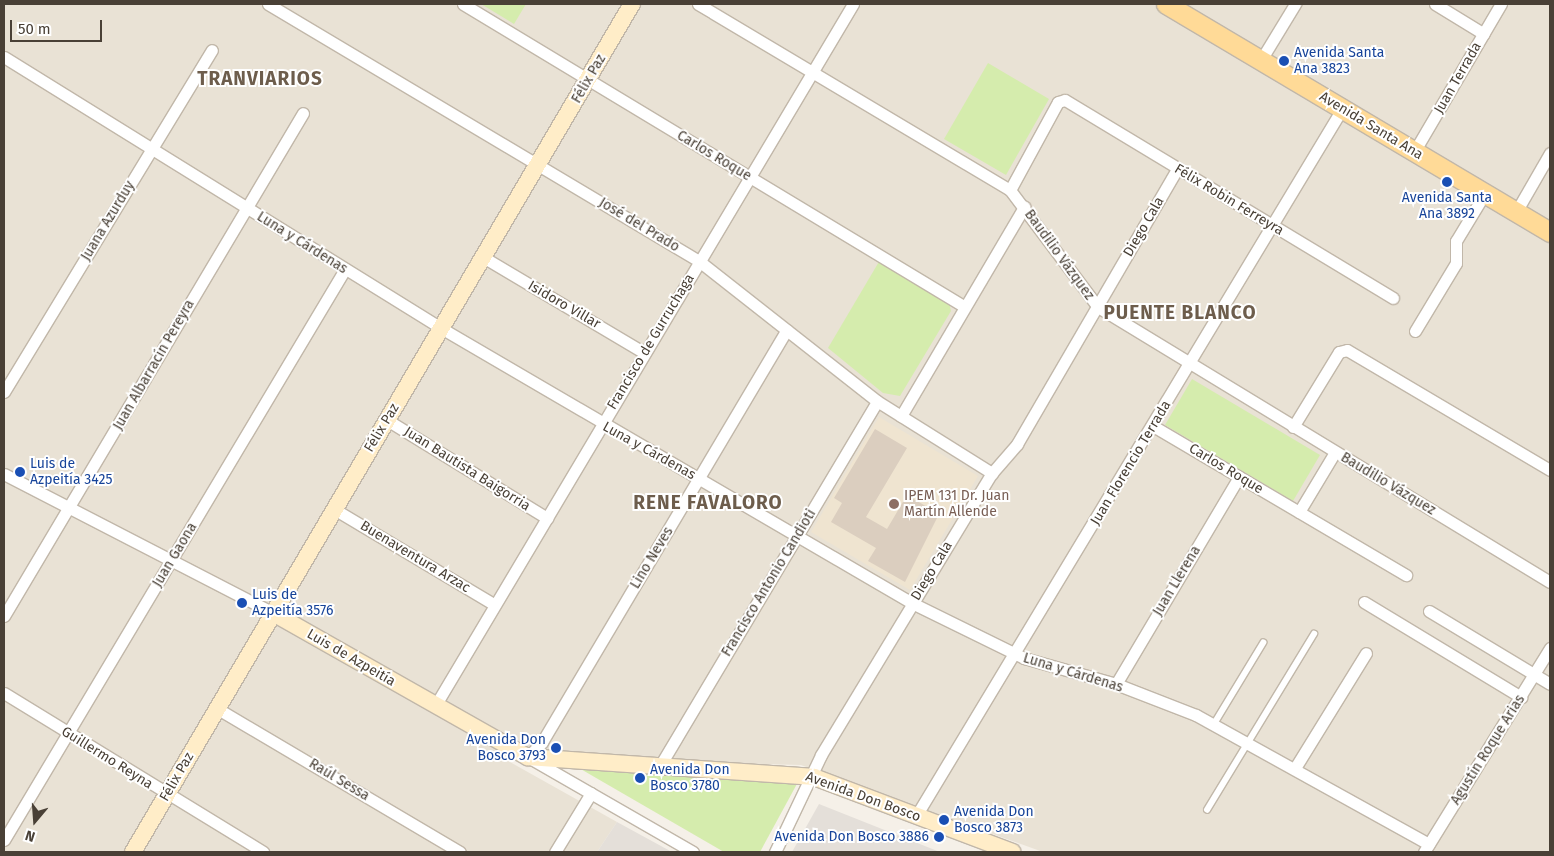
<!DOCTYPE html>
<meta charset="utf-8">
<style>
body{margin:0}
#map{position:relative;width:1554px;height:856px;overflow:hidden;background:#f5f0e8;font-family:"Fira Sans",sans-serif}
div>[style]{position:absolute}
.residential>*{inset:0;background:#e9e2d5}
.industrial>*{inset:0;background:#e4dfd9}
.education>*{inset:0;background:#efe4d0}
.green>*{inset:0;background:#d5ecad}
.building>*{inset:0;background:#dbcebf}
.roads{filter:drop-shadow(1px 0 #c1b7a9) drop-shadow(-1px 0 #c1b7a9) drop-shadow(0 1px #c1b7a9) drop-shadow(0 -1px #c1b7a9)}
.lane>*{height:5.5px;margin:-2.75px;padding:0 2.75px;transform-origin:2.75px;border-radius:2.75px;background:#fff}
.street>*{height:11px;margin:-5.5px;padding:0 5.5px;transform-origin:5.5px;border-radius:5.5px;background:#fff}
.secondary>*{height:16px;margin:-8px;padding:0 8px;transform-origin:8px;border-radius:8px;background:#ffedc8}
.primary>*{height:19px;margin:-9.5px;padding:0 9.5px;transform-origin:9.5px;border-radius:9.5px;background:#ffda97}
.dots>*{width:14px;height:14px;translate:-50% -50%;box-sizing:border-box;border:2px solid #fff;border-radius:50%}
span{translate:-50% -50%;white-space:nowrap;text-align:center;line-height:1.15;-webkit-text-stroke:4px #fff;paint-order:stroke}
.transit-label{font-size:14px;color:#164399}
.left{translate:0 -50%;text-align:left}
.right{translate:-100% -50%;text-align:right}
.street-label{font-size:14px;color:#494036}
.education-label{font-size:14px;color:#785e54}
.district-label{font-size:19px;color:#6d5d4c;font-weight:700;letter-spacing:1px}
.frame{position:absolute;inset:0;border:5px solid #494036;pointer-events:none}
.north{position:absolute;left:10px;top:796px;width:50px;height:50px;-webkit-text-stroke:4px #fff;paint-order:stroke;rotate:198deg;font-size:14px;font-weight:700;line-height:20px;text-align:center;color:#494036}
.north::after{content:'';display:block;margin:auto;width:18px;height:22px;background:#494036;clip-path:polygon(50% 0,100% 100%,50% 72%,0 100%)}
.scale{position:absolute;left:10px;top:20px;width:92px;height:22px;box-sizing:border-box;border:2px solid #494036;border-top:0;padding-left:6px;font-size:15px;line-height:18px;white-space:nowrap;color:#494036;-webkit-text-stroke:4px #fff;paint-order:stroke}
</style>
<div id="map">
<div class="residential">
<div style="clip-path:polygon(4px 4px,1550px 4px,1550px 852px,1043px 852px,801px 765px,501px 757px,617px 822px,597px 852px,4px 852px)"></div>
</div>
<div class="industrial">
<div style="clip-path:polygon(819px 804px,940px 852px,792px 852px)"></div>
<div style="clip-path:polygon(617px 822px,672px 852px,597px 852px)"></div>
</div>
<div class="education">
<div style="clip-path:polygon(879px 417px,978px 476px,910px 590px,811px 532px)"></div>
</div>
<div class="green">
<div style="clip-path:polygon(481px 4px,526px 4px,514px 24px)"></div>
<div style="clip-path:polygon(988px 63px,1049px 99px,1006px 175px,944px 139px)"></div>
<div style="clip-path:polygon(880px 260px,949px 302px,951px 311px,900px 396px,883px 393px,828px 348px)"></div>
<div style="clip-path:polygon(1192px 379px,1320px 455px,1293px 501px,1165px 425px)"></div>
<div style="clip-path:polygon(572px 764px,798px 782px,760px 852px,724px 852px)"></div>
</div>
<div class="building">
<div style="clip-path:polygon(875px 429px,907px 448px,866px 517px,887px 529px,907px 495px,939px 514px,905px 582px,868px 561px,876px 548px,831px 522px,842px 503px,834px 498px)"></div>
</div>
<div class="roads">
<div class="lane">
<div style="left:1214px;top:724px;width:95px;rotate:-58.8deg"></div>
<div style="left:1207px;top:810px;width:206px;rotate:-58.7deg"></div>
</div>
<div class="street">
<div style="left:268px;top:4px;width:502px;rotate:30.81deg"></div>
<div style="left:699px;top:261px;width:226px;rotate:38.2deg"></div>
<div style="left:877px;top:401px;width:136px;rotate:32.1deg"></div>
<div style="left:463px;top:4px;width:586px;rotate:31.11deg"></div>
<div style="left:698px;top:4px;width:363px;rotate:30.8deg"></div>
<div style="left:1010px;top:190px;width:146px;rotate:53.1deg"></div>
<div style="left:1098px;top:307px;width:529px;rotate:31.32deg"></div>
<div style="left:1435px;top:4px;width:57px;rotate:31.5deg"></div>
<div style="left:4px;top:57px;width:514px;rotate:31.8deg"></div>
<div style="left:441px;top:328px;width:545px;rotate:30.28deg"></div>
<div style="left:912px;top:603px;width:125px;rotate:26.2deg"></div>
<div style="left:1024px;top:658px;width:96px;rotate:15.8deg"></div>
<div style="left:1116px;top:684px;width:86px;rotate:21.2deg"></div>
<div style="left:1196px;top:715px;width:266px;rotate:29deg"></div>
<div style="left:1261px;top:60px;width:66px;rotate:-58.7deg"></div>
<div style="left:1414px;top:152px;width:172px;rotate:-59.6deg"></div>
<div style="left:1010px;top:190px;width:100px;rotate:-61.4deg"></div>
<div style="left:1058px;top:102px;width:7px;rotate:-16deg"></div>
<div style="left:1065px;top:100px;width:383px;rotate:31.1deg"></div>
<div style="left:1516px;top:212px;width:68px;rotate:-60deg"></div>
<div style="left:483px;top:257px;width:188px;rotate:30.7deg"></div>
<div style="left:1415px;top:331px;width:79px;rotate:-58.9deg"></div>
<div style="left:1456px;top:263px;width:22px;rotate:-90deg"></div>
<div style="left:1456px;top:241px;width:56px;rotate:-58.9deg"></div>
<div style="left:4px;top:392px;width:400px;rotate:-58.7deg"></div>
<div style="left:901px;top:416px;width:243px;rotate:-59.5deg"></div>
<div style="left:387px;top:420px;width:188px;rotate:31.5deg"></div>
<div style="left:1153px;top:426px;width:294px;rotate:30.5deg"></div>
<div style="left:1293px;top:427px;width:88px;rotate:-58.5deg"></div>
<div style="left:1339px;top:352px;width:8px;rotate:-14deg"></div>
<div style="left:1347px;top:350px;width:236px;rotate:30.6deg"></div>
<div style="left:4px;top:474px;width:303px;rotate:27.3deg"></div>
<div style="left:334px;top:509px;width:187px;rotate:30.8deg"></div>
<div style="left:1299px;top:512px;width:70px;rotate:-59deg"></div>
<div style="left:1364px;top:602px;width:184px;rotate:31.2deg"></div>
<div style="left:1429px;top:611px;width:141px;rotate:31.1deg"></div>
<div style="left:4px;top:616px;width:585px;rotate:-59.27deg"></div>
<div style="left:1116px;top:684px;width:241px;rotate:-59.3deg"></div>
<div style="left:4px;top:693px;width:304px;rotate:31.5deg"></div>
<div style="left:435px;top:706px;width:817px;rotate:-59.23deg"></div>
<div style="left:218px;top:709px;width:281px;rotate:30.6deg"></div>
<div style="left:661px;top:764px;width:422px;rotate:-59.2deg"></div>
<div style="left:1295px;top:768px;width:135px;rotate:-58.3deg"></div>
<div style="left:916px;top:816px;width:825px;rotate:-58.93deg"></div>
<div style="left:4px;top:840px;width:665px;rotate:-59.15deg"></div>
<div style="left:555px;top:852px;width:69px;rotate:-58.6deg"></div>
<div style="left:693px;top:852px;width:190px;rotate:-150.1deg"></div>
<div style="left:528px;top:757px;width:21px;rotate:-47deg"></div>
<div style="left:542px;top:742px;width:479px;rotate:-59.3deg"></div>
<div style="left:775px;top:852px;width:107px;rotate:-64.6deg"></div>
<div style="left:821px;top:755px;width:330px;rotate:-58.8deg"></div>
<div style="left:992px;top:473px;width:38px;rotate:-49deg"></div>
<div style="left:1017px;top:444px;width:318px;rotate:-59.8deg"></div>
<div style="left:1424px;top:852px;width:240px;rotate:-58.3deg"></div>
</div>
<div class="secondary">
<div style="left:273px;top:613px;width:293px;rotate:29.5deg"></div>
<div style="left:528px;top:757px;width:287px;rotate:4deg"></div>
<div style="left:814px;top:777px;width:212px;rotate:20.7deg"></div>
<div style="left:133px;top:852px;width:984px;rotate:-59.53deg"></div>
</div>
<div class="primary">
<div style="left:1166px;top:4px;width:447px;rotate:30.7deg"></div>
</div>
</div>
<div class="dots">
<div style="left:1284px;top:61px;background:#1a4fb4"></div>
<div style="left:1447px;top:182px;background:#1a4fb4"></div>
<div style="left:20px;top:472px;background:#1a4fb4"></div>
<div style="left:894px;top:504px;background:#8d6e63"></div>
<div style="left:242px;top:603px;background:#1a4fb4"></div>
<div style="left:556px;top:748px;background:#1a4fb4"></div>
<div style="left:640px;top:778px;background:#1a4fb4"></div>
<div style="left:944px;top:820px;background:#1a4fb4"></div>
<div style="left:939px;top:837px;background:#1a4fb4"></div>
</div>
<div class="transit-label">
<span class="left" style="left:1294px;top:61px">Avenida Santa<br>Ana 3823</span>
<span style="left:1447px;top:206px">Avenida Santa<br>Ana 3892</span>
<span class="left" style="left:30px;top:472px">Luis de<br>Azpeitía 3425</span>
<span class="left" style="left:252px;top:603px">Luis de<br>Azpeitía 3576</span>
<span class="right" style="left:546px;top:748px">Avenida Don<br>Bosco 3793</span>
<span class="left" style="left:650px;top:778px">Avenida Don<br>Bosco 3780</span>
<span class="left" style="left:954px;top:820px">Avenida Don<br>Bosco 3873</span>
<span class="right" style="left:929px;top:837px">Avenida Don Bosco 3886</span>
</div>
<div class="street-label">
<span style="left:1458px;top:78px;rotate:-60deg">Juan Terrada</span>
<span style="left:589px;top:79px;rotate:-60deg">Félix Paz</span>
<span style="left:1371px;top:126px;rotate:31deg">Avenida Santa Ana</span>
<span style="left:714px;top:156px;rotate:31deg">Carlos Roque</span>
<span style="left:1229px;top:200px;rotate:31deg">Félix Robin Ferreyra</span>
<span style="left:108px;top:221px;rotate:-59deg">Juana Azurduy</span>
<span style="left:639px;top:225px;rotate:31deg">José del Prado</span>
<span style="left:1144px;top:227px;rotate:-60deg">Diego Cala</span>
<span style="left:302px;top:243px;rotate:32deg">Luna y Cárdenas</span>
<span style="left:1059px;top:255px;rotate:54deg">Baudilio Vázquez</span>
<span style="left:564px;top:305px;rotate:30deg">Isidoro Villar</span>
<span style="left:651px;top:342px;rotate:-59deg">Francisco de Gurruchaga</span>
<span style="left:154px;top:365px;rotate:-60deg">Juan Albarracín Pereyra</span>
<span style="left:382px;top:428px;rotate:-59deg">Félix Paz</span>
<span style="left:649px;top:451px;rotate:29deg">Luna y Cárdenas</span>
<span style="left:1131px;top:463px;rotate:-59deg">Juan Florencio Terrada</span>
<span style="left:467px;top:469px;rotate:32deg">Juan Bautista Baigorria</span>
<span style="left:1226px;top:469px;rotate:31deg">Carlos Roque</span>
<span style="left:1388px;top:484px;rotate:31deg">Baudilio Vázquez</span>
<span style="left:175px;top:555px;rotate:-59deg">Juan Gaona</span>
<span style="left:415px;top:557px;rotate:31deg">Buenaventura Arzac</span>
<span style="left:652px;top:558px;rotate:-59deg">Lino Neves</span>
<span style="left:932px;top:571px;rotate:-59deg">Diego Cala</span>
<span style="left:1177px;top:581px;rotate:-59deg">Juan Llerena</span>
<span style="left:769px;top:583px;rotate:-59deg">Francisco Antonio Candioti</span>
<span style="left:351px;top:658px;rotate:30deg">Luis de Azpeitía</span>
<span style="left:1073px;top:673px;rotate:17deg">Luna y Cárdenas</span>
<span style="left:1488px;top:750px;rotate:-58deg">Agustín Roque Arias</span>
<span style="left:107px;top:758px;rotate:32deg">Guillermo Reyna</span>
<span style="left:177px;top:777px;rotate:-60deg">Félix Paz</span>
<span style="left:339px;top:780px;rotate:31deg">Raúl Sessa</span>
<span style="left:863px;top:797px;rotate:20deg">Avenida Don Bosco</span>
</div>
<div class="education-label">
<span class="left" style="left:904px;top:504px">IPEM 131 Dr. Juan<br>Martín Allende</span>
</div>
<div class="district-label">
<span style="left:260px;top:79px">TRANVIARIOS</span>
<span style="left:1180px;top:313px">PUENTE BLANCO</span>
<span style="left:708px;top:503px">RENE FAVALORO</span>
</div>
<div class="frame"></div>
<div class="north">N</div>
<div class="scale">50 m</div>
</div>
